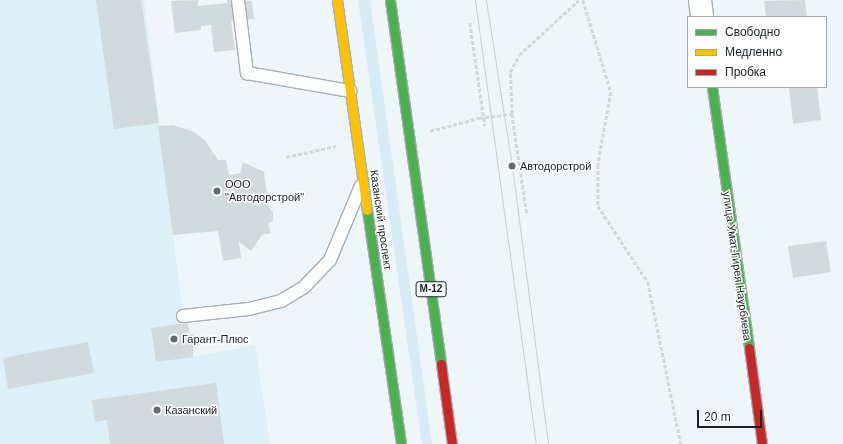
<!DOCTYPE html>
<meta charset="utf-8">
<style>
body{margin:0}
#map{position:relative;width:843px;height:444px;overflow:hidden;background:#eef6f9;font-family:Helvetica,sans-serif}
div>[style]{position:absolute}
.built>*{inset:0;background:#ddeff7}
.green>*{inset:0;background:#d6ebf5}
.building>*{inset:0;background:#d1dadc}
.path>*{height:2.5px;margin-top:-1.25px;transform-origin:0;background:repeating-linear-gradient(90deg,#d4d7d8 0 4px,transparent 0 6px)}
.roads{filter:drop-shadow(1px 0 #a8b0b3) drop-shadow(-1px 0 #a8b0b3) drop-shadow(0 1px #a8b0b3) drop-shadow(0 -1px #a8b0b3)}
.lane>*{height:12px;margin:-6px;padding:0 6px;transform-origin:6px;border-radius:6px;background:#fcfefe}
.street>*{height:22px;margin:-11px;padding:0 11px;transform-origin:11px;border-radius:11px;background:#fcfefe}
.fast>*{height:9px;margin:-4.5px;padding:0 4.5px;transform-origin:4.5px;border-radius:4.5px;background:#4caf50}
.slow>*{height:9px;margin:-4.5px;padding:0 4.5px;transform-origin:4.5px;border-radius:4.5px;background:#ffc107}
.jam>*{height:9px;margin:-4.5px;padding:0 4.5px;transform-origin:4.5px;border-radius:4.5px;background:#c62828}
.tram>*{height:1px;margin:-0.5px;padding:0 0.5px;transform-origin:0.5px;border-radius:0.5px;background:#caccce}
.dots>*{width:11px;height:11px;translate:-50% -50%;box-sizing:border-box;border:2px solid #fff;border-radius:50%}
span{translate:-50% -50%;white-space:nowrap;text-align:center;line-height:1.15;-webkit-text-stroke:3px #fff;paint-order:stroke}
.shield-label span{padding:1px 3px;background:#fff;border:1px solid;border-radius:3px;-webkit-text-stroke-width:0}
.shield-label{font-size:10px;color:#182125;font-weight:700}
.poi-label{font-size:11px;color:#182125}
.left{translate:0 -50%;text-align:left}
.street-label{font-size:11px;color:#182125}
.legend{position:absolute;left:687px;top:16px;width:140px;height:72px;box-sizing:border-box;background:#fff;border:1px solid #a3a6a8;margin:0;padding:5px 7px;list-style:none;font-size:12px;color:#182125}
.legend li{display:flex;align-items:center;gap:8px;height:20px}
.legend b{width:20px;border:1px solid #a3a6a8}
.scale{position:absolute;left:697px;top:410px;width:65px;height:18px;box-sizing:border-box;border:2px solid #182125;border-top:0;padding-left:5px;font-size:12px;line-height:14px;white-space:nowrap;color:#182125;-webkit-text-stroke:3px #fff;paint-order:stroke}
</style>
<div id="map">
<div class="built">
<div style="clip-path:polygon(0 0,144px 0,184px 323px,188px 323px,189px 334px,194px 334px,193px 357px,255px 345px,270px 444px,0 444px)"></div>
</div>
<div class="green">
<div style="clip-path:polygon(358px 0,370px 0,432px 444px,422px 444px)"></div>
</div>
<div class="building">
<div style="clip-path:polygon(96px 0,141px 0,159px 123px,114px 129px)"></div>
<div style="clip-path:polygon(198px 0,198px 6px,227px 3px,227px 0,252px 1px,254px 19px,231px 21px,235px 50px,214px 52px,211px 25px,201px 26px,201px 30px,175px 33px,171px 1px)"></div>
<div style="clip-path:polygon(805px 0,807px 17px,766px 17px,764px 1px)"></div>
<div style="clip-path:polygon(789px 87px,817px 87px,821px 120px,793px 124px)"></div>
<div style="clip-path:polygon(173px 125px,192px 131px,205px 140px,218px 160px,226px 160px,229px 175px,240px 173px,243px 162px,264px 172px,269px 207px,273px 213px,273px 221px,268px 223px,271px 233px,262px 235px,251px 251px,239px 242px,241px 258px,223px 261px,218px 231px,173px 235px,158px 126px)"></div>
<div style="clip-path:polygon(826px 241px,831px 272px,793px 278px,788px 246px)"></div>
<div style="clip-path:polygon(188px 323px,189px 334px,194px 334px,193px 357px,156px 362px,151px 328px)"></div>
<div style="clip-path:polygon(88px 342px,94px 373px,8px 389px,3px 358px)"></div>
<div style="clip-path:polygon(216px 383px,224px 444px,110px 444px,107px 420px,95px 422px,92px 400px)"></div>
</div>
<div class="path">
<div style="left:583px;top:0;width:96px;rotate:73.1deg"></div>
<div style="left:611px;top:92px;width:74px;rotate:100.1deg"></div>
<div style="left:598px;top:165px;width:41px;rotate:90deg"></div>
<div style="left:598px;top:206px;width:91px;rotate:56.7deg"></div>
<div style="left:648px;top:282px;width:165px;rotate:78.5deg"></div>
<div style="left:470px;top:23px;width:104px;rotate:81.7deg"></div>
<div style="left:512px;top:114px;width:42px;rotate:-92.7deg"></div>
<div style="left:510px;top:72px;width:19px;rotate:-62deg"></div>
<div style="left:519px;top:55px;width:81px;rotate:-42.5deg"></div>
<div style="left:430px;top:131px;width:51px;rotate:-14.9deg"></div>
<div style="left:479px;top:118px;width:33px;rotate:-7deg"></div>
<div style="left:512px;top:114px;width:101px;rotate:81.5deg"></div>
<div style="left:286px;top:157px;width:51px;rotate:-12.4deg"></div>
</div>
<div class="roads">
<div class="lane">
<div style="left:238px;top:0;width:74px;rotate:83deg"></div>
<div style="left:247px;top:73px;width:105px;rotate:9.9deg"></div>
<div style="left:183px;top:316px;width:66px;rotate:-6.1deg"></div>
<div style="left:249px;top:309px;width:33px;rotate:-14deg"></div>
<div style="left:281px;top:301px;width:27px;rotate:-31deg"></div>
<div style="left:304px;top:287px;width:37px;rotate:-46deg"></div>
<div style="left:330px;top:260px;width:80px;rotate:-67.3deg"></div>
</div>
<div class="street">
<div style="left:700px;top:0;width:17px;rotate:83deg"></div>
</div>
<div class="fast">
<div style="left:390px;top:0;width:368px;rotate:82deg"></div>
<div style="left:712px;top:87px;width:264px;rotate:81.9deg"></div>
<div style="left:367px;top:210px;width:236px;rotate:81.7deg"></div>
</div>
<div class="slow">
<div style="left:337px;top:0;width:212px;rotate:81.9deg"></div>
</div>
<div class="jam">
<div style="left:749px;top:348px;width:97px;rotate:82.3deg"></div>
<div style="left:441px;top:364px;width:81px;rotate:82.2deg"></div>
</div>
</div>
<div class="tram">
<div style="left:475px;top:0;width:448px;rotate:82.2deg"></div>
<div style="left:486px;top:0;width:168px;rotate:81.1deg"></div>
<div style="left:512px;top:166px;width:280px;rotate:82.6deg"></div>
</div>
<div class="dots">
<div style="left:512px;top:166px;background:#636c6f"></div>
<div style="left:217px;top:191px;background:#636c6f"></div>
<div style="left:174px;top:339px;background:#636c6f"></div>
<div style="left:157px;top:410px;background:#636c6f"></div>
</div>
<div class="shield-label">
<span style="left:431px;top:289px">М-12</span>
</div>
<div class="poi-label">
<span class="left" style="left:520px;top:166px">Автодорстрой</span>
<span class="left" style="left:225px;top:191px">ООО<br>"Автодорстрой"</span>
<span class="left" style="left:182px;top:339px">Гарант-Плюс</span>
<span class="left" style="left:165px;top:410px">Казанский</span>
</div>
<div class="street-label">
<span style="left:381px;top:220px;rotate:82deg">Казанский проспект</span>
<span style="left:737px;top:266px;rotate:82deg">улица Умат-Гирея Наурбиева</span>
</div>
<ul class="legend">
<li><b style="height:5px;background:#4caf50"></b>Свободно</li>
<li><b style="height:5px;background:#ffc107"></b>Медленно</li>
<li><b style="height:5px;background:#c62828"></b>Пробка</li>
</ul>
<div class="scale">20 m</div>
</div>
